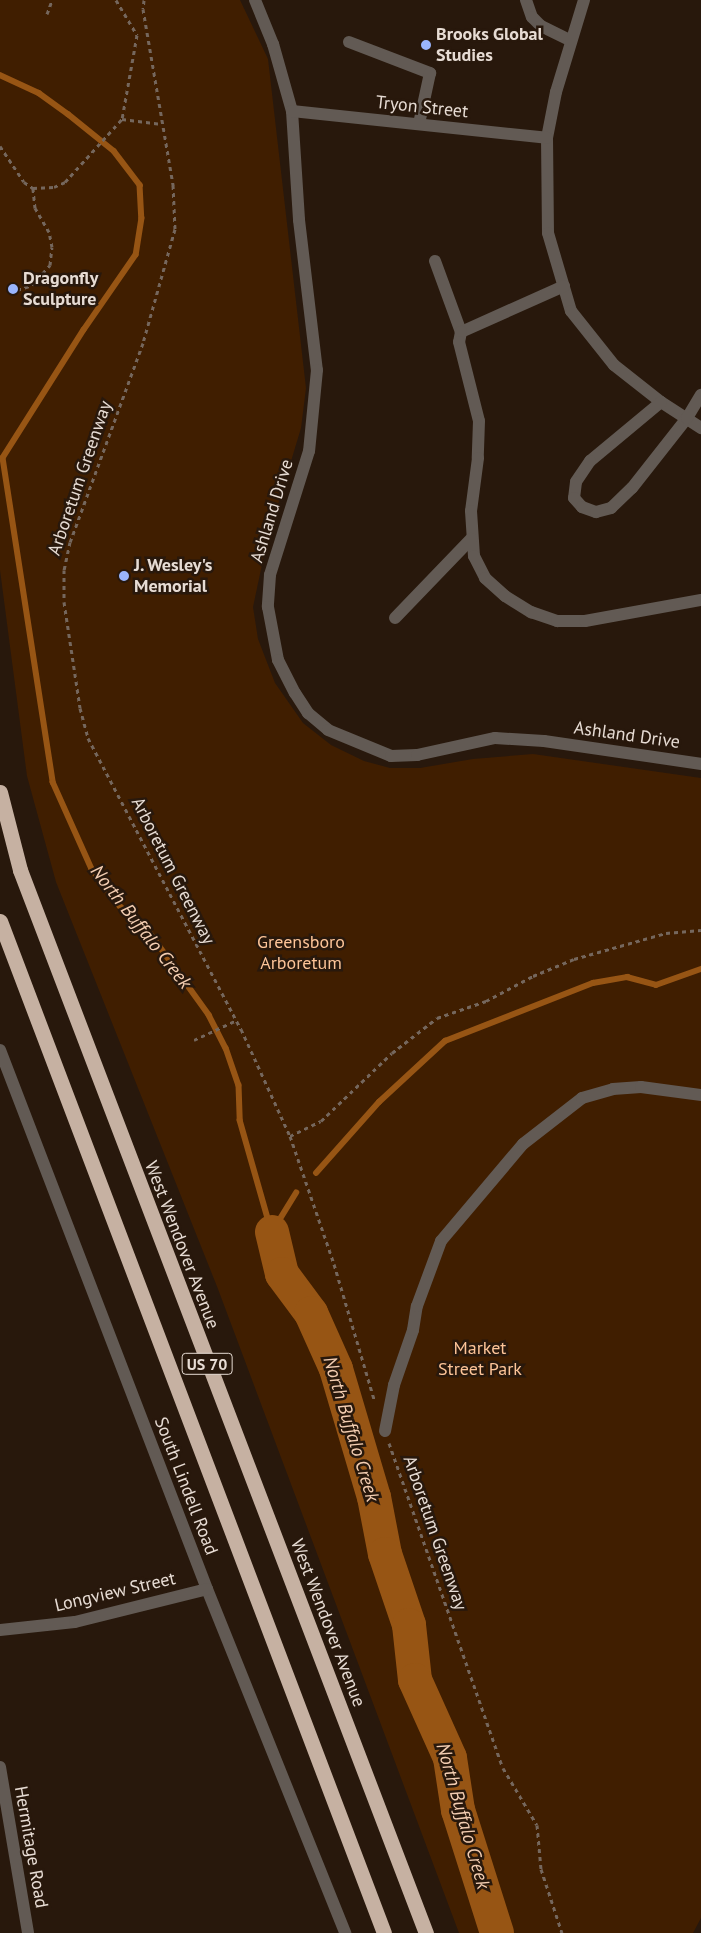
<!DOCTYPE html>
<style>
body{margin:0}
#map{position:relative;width:701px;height:1933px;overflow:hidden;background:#28180c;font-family:"PT Sans",sans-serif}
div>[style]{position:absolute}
.green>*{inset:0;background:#401e00}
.stream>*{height:5.5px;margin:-2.75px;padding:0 2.75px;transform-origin:2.75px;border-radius:2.75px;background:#975514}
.river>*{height:34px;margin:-17px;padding:0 17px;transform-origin:17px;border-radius:17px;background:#975514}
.path>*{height:3px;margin-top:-1.5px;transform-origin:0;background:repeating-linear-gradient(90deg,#75675d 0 4px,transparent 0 8px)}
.minor>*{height:12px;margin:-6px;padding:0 6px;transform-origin:6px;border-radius:6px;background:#625a54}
.highway>*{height:15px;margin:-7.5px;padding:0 7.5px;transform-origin:7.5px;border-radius:7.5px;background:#c6b1a2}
.dots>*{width:14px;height:14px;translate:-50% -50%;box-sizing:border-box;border:2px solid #28180c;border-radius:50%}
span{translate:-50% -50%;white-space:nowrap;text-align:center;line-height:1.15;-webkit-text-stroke:5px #28180c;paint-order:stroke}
.shield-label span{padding:1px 4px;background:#28180c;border:1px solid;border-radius:4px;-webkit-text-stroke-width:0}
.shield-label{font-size:16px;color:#e7dcd4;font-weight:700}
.poi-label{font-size:18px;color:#e7dcd4;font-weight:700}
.left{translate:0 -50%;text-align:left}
.street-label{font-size:18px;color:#e7dcd4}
.park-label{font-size:18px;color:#fdc498}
.water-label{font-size:19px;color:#f3cdb1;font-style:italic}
</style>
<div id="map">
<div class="green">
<div style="clip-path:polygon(0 0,240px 0,268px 59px,306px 388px,301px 428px,267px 541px,253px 607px,258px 639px,275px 683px,303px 723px,331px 745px,364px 761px,390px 768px,420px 768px,473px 759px,533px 754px,701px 778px,701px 1918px,693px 1933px,459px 1933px,218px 1289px,56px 882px,27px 776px,0 570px)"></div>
</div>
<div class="stream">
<div style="left:0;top:75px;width:43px;rotate:24.8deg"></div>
<div style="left:39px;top:93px;width:36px;rotate:36deg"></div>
<div style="left:68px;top:114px;width:59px;rotate:38.8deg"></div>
<div style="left:114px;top:151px;width:43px;rotate:52.6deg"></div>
<div style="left:140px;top:185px;width:33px;rotate:87deg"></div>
<div style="left:142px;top:218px;width:37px;rotate:99deg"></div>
<div style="left:136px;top:255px;width:91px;rotate:124.7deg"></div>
<div style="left:84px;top:330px;width:151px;rotate:122.3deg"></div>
<div style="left:3px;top:458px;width:328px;rotate:81.2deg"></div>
<div style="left:53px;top:782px;width:95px;rotate:65.9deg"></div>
<div style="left:92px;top:869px;width:46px;rotate:52.9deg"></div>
<div style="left:120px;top:906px;width:37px;rotate:41deg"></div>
<div style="left:148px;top:930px;width:105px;rotate:54.3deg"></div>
<div style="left:209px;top:1015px;width:37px;rotate:63deg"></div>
<div style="left:226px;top:1048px;width:39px;rotate:71deg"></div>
<div style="left:239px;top:1085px;width:35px;rotate:88deg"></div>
<div style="left:240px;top:1120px;width:116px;rotate:74.1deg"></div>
<div style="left:316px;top:1173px;width:95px;rotate:-48.4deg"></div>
<div style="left:379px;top:1102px;width:90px;rotate:-42.7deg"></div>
<div style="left:445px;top:1041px;width:159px;rotate:-21.4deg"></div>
<div style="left:593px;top:983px;width:35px;rotate:-10deg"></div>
<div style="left:627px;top:977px;width:30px;rotate:15deg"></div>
<div style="left:656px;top:985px;width:48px;rotate:-19.6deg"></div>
<div style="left:272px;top:1232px;width:46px;rotate:-58.4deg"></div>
</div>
<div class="river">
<div style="left:272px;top:1232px;width:43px;rotate:76.6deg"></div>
<div style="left:282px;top:1274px;width:49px;rotate:53.4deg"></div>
<div style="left:311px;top:1313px;width:61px;rotate:65.9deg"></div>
<div style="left:336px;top:1369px;width:134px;rotate:73.5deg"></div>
<div style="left:374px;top:1497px;width:58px;rotate:79.1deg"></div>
<div style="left:385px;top:1554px;width:75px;rotate:71.3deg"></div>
<div style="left:409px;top:1625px;width:55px;rotate:83.8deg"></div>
<div style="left:415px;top:1680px;width:85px;rotate:65.8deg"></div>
<div style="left:450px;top:1758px;width:53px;rotate:81.3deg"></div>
<div style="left:458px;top:1810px;width:129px;rotate:72.4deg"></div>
</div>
<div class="path">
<div style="left:116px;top:0;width:41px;rotate:59deg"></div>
<div style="left:137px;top:35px;width:85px;rotate:100.1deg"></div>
<div style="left:122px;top:119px;width:40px;rotate:7.1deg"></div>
<div style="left:144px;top:0;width:9px;rotate:96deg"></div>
<div style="left:143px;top:9px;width:179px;rotate:80.3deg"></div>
<div style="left:173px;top:185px;width:44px;rotate:87.4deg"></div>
<div style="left:175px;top:229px;width:118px;rotate:105.7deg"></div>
<div style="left:143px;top:343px;width:212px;rotate:110.1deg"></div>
<div style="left:70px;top:542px;width:29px;rotate:102deg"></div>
<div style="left:64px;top:570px;width:32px;rotate:90deg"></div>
<div style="left:64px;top:602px;width:107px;rotate:81.4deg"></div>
<div style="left:80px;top:708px;width:31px;rotate:75deg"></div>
<div style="left:88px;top:738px;width:329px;rotate:62.3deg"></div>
<div style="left:241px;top:1029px;width:118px;rotate:65.4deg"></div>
<div style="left:290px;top:1136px;width:135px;rotate:71deg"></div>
<div style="left:334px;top:1264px;width:141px;rotate:73.5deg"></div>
<div style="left:47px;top:14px;width:15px;rotate:-70deg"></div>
<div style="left:0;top:146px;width:43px;rotate:56.3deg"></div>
<div style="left:24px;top:182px;width:11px;rotate:34deg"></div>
<div style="left:33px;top:188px;width:21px;rotate:-3deg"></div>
<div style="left:54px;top:187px;width:12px;rotate:-24deg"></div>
<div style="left:65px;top:182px;width:85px;rotate:-47.9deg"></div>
<div style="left:17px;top:290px;width:16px;rotate:-18deg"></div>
<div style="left:32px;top:285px;width:27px;rotate:-48deg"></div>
<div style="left:50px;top:265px;width:18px;rotate:-84deg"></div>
<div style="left:52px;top:247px;width:15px;rotate:-101deg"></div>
<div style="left:49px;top:232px;width:28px;rotate:-120deg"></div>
<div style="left:35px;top:208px;width:20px;rotate:-96deg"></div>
<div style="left:194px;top:1040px;width:47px;rotate:-24.9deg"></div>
<div style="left:290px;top:1136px;width:34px;rotate:-26deg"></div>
<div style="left:321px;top:1121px;width:98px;rotate:-43.8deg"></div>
<div style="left:392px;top:1053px;width:57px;rotate:-37.9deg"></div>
<div style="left:437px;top:1018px;width:52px;rotate:-19.1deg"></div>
<div style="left:486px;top:1001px;width:53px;rotate:-28deg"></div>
<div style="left:533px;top:976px;width:44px;rotate:-22.5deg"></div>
<div style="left:574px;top:959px;width:96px;rotate:-15.8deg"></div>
<div style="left:666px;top:933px;width:35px;rotate:-5deg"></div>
<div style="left:389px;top:1443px;width:344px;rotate:70.7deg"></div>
<div style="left:503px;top:1768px;width:66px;rotate:59.2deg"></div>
<div style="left:537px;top:1825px;width:44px;rotate:84.8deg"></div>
<div style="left:541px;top:1869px;width:67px;rotate:71.8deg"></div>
</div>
<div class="minor">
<div style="left:255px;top:0;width:48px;rotate:67.8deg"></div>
<div style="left:273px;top:44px;width:70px;rotate:74.2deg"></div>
<div style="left:292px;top:111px;width:109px;rotate:86.3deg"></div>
<div style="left:299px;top:220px;width:151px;rotate:83.2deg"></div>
<div style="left:317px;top:370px;width:81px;rotate:95.6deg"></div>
<div style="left:309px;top:451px;width:130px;rotate:107.5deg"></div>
<div style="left:270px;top:575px;width:32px;rotate:94deg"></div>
<div style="left:268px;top:607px;width:54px;rotate:79.3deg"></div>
<div style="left:278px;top:660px;width:37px;rotate:63deg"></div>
<div style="left:295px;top:693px;width:24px;rotate:57deg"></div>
<div style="left:308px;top:713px;width:26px;rotate:40deg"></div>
<div style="left:328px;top:730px;width:68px;rotate:22.4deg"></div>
<div style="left:391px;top:756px;width:26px;rotate:-2deg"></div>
<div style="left:417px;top:755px;width:80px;rotate:-12.3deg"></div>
<div style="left:495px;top:738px;width:49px;rotate:3.5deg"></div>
<div style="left:544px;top:741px;width:159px;rotate:8.3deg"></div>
<div style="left:526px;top:0;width:18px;rotate:71deg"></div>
<div style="left:532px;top:17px;width:13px;rotate:45deg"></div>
<div style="left:541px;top:26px;width:32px;rotate:26deg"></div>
<div style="left:584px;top:0;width:96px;rotate:106.9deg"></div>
<div style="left:556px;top:92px;width:47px;rotate:101.1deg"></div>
<div style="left:547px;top:138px;width:95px;rotate:89.4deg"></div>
<div style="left:548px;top:233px;width:81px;rotate:73.6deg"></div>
<div style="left:571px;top:311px;width:69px;rotate:51.5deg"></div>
<div style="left:614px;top:365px;width:60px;rotate:38.2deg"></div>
<div style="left:661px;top:402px;width:48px;rotate:33deg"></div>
<div style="left:349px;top:42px;width:87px;rotate:20.9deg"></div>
<div style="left:430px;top:73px;width:52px;rotate:102.2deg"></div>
<div style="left:292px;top:111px;width:256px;rotate:6deg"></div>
<div style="left:435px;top:261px;width:76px;rotate:69.9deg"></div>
<div style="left:564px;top:286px;width:113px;rotate:155.9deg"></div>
<div style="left:461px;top:332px;width:10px;rotate:101deg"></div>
<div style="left:459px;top:342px;width:81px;rotate:75.8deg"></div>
<div style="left:479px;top:421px;width:37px;rotate:92deg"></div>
<div style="left:478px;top:458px;width:53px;rotate:97.5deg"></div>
<div style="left:471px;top:511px;width:45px;rotate:86.2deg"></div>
<div style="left:474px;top:556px;width:25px;rotate:63deg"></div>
<div style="left:485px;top:578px;width:27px;rotate:42deg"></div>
<div style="left:505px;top:596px;width:31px;rotate:32deg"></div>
<div style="left:531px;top:612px;width:28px;rotate:19deg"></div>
<div style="left:557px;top:621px;width:28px"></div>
<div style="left:585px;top:621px;width:118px;rotate:-10.3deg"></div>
<div style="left:661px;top:402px;width:92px;rotate:140.3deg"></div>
<div style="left:590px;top:461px;width:25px;rotate:124deg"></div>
<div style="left:576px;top:482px;width:16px;rotate:97deg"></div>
<div style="left:574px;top:498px;width:12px;rotate:48deg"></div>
<div style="left:582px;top:507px;width:15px;rotate:20deg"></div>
<div style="left:596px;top:512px;width:16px;rotate:-15deg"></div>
<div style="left:611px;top:508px;width:29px;rotate:-44deg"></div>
<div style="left:632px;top:488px;width:89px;rotate:-51.8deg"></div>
<div style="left:687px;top:418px;width:27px;rotate:-59deg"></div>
<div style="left:395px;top:618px;width:110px;rotate:-46.1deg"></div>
<div style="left:0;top:1050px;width:577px;rotate:68.99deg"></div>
<div style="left:207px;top:1589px;width:371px;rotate:68.1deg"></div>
<div style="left:385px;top:1431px;width:47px;rotate:-78.9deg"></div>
<div style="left:394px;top:1385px;width:58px;rotate:-70.9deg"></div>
<div style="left:413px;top:1330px;width:24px;rotate:-81deg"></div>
<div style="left:417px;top:1306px;width:69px;rotate:-69.7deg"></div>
<div style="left:441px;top:1241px;width:127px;rotate:-49.8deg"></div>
<div style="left:523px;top:1144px;width:75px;rotate:-37.9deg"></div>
<div style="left:582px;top:1098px;width:32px;rotate:-16deg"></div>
<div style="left:613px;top:1089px;width:28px;rotate:-4deg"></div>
<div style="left:641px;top:1087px;width:61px;rotate:7.6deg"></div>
<div style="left:0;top:1630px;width:75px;rotate:-6.1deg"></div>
<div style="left:75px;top:1622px;width:136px;rotate:-14deg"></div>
<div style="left:0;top:1767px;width:168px;rotate:80.4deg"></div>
</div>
<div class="highway">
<div style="left:0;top:792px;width:81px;rotate:75.6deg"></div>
<div style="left:20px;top:870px;width:1138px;rotate:69.1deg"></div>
<div style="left:0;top:921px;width:1082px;rotate:69.22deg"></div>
</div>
<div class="dots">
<div style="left:426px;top:45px;background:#9ab5fd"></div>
<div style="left:13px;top:289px;background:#9ab5fd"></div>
<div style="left:124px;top:576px;background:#9ab5fd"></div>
</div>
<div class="shield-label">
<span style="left:207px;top:1364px">US 70</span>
</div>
<div class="poi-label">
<span class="left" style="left:436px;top:45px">Brooks Global<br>Studies</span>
<span class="left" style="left:23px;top:289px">Dragonfly<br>Sculpture</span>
<span class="left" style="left:134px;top:576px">J. Wesley's<br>Memorial</span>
</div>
<div class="street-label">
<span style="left:422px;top:107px;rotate:6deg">Tryon Street</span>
<span style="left:80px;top:478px;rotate:-71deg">Arboretum Greenway</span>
<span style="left:272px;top:511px;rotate:-73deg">Ashland Drive</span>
<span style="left:627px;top:735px;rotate:8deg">Ashland Drive</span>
<span style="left:173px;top:871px;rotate:63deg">Arboretum Greenway</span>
<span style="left:182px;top:1245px;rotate:69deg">West Wendover Avenue</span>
<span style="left:186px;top:1486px;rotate:69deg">South Lindell Road</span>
<span style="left:435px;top:1533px;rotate:71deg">Arboretum Greenway</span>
<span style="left:115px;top:1592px;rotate:-13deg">Longview Street</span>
<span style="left:328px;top:1623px;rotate:69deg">West Wendover Avenue</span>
<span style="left:31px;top:1847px;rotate:80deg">Hermitage Road</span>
</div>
<div class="park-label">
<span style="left:301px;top:953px">Greensboro<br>Arboretum</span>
<span style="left:480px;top:1359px">Market<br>Street Park</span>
</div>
<div class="water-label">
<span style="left:141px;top:927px;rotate:52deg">North Buffalo Creek</span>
<span style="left:351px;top:1429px;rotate:73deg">North Buffalo Creek</span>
<span style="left:463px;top:1816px;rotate:74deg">North Buffalo Creek</span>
</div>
</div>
